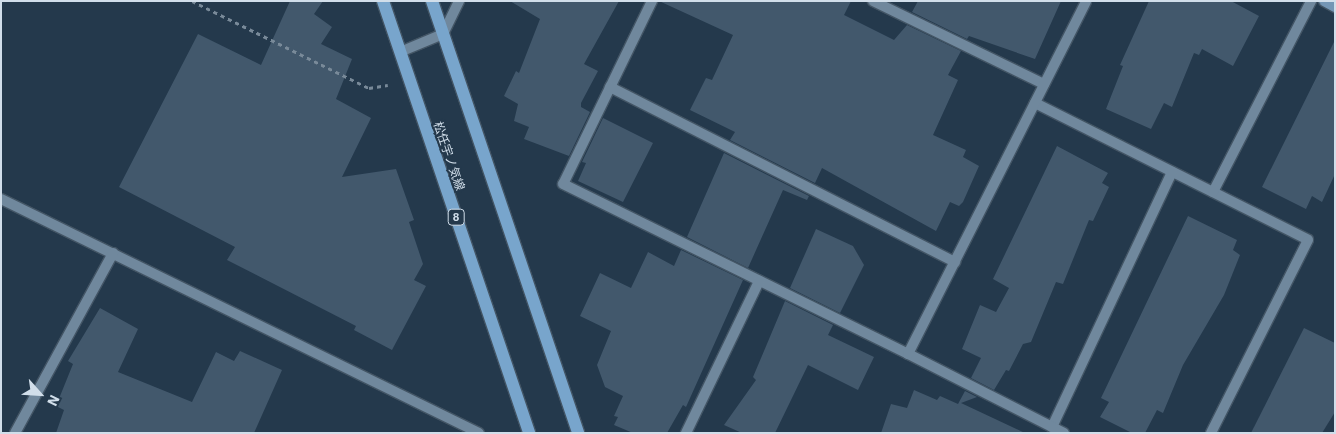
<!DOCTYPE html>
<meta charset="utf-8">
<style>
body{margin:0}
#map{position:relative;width:1336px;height:434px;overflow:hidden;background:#24394c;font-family:"IBM Plex Sans","Noto Sans JP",sans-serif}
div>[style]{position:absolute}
.building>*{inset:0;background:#42586c}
.path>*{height:3px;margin-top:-1.5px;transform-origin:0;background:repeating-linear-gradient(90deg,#798a99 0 4px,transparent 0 8px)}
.roads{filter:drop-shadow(1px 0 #435565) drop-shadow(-1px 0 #435565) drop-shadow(0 1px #435565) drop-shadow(0 -1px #435565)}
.street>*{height:10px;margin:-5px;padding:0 5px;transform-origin:5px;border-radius:5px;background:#70889d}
.secondary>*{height:10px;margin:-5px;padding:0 5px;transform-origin:5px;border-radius:5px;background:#7496b5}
.primary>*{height:12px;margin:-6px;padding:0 6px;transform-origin:6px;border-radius:6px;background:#78a5cc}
span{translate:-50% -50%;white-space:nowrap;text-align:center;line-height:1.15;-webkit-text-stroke:4px #24394c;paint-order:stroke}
.shield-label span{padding:1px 4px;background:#24394c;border:1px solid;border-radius:4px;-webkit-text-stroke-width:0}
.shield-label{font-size:11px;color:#d1deea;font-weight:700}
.street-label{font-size:12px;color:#d1deea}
.frame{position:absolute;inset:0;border:2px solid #d1deea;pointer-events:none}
.north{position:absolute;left:15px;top:369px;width:50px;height:50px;-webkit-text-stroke:4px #24394c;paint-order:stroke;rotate:116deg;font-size:14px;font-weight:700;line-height:20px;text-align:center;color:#d1deea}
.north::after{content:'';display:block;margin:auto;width:18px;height:22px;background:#d1deea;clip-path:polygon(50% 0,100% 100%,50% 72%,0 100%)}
</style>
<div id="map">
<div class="building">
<div style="clip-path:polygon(290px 1px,323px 1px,314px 14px,332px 27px,321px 44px,352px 59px,336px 99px,371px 118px,342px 177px,396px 169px,414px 220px,409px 222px,423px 264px,414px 280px,426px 286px,392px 350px,354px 330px,356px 326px,227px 260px,235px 247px,119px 187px,198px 34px,261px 65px)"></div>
<div style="clip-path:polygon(510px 1px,619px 1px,584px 64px,598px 71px,581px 103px,581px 107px,590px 112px,569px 156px,524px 139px,529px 127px,514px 121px,518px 104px,504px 96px,516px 71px,519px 73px,540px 19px)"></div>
<div style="clip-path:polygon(659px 1px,851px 1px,844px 15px,894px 40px,907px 25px,961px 51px,948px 75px,958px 80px,933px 135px,966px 150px,963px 157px,979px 166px,963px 202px,959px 206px,950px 202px,936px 231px,822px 168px,815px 183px,730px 140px,735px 132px,690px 110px,706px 78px,712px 80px,733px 35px)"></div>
<div style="clip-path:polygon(918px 1px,1061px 1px,1035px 59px,969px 36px,967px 39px,912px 12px)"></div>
<div style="clip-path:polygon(1149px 1px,1231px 1px,1259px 16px,1233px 66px,1202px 49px,1199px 55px,1194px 53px,1172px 107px,1164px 103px,1151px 129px,1106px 109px,1123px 66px,1120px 65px)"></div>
<div style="clip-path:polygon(1335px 40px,1335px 174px,1322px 202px,1312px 196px,1306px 209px,1262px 187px)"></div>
<div style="clip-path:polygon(603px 118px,653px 143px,623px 202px,578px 181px,586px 163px,582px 162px)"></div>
<div style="clip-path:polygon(1057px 146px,1108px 173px,1102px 183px,1109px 187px,1093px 221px,1089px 220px,1063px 284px,1056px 282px,1031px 342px,1023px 344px,1009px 371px,1006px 370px,994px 390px,971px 378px,981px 358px,962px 349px,980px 305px,996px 312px,1009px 288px,993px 279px)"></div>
<div style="clip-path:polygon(724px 153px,809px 196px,807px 200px,783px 190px,748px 268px,687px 237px)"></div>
<div style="clip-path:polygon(1188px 216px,1237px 240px,1233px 250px,1240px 255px,1224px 295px,1183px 365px,1163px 413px,1157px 410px,1145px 433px,1132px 433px,1100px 417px,1109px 402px,1101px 398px)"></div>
<div style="clip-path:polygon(816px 229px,853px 246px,864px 265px,840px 313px,790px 288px)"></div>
<div style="clip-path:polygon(681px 250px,743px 280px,686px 407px,683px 405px,667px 433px,633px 433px,614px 425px,618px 417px,614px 416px,623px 396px,605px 387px,597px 365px,611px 331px,580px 316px,600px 273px,631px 288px,648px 252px,674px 266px)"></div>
<div style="clip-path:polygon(785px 301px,833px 325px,828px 335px,874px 357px,858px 390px,808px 365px,775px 433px,742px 433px,724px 425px,756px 380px,753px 377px)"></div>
<div style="clip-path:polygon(100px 308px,138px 329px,118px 372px,192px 402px,216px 352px,234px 361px,240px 351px,282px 370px,254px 433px,56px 433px,64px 410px,56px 406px,73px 364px,68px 361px)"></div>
<div style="clip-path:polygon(1304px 328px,1335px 343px,1335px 412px,1322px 433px,1251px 433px)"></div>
<div style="clip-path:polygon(914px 390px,937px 400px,940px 396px,958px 404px,965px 391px,977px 397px,961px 403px,1025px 433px,881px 433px,891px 404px,907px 408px)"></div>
</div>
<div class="path">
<div style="left:192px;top:1px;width:197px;rotate:26.2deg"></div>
<div style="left:369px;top:88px;width:19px;rotate:-9deg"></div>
</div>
<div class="roads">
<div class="street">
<div style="left:652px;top:1px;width:203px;rotate:115.9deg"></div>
<div style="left:563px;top:184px;width:385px;rotate:26.2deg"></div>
<div style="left:873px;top:1px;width:190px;rotate:25.9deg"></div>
<div style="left:400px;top:52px;width:47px;rotate:-22.7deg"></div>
<div style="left:443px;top:34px;width:37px;rotate:-64deg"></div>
<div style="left:610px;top:87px;width:387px;rotate:26.9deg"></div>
<div style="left:1035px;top:103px;width:305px;rotate:26.6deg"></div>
<div style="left:1308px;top:240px;width:216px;rotate:116.7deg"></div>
<div style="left:1213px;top:192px;width:215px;rotate:-62.8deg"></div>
<div style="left:1px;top:199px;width:532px;rotate:26.08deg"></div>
<div style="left:1052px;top:427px;width:282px;rotate:-64.8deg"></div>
<div style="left:15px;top:433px;width:205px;rotate:-61.4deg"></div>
<div style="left:686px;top:433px;width:169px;rotate:-64.3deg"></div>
<div style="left:1064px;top:433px;width:175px;rotate:-153.1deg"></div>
<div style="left:908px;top:354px;width:395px;rotate:-63.2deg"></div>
</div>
<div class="secondary">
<div style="left:1324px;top:1px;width:13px;rotate:29deg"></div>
</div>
<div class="primary">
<div style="left:383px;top:1px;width:456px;rotate:71.3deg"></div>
<div style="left:432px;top:1px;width:456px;rotate:71.3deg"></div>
</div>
</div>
<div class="shield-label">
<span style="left:456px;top:217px">8</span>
</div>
<div class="street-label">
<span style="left:449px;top:156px;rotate:71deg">松任宇ノ気線</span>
</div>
<div class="frame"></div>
<div class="north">N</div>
</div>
